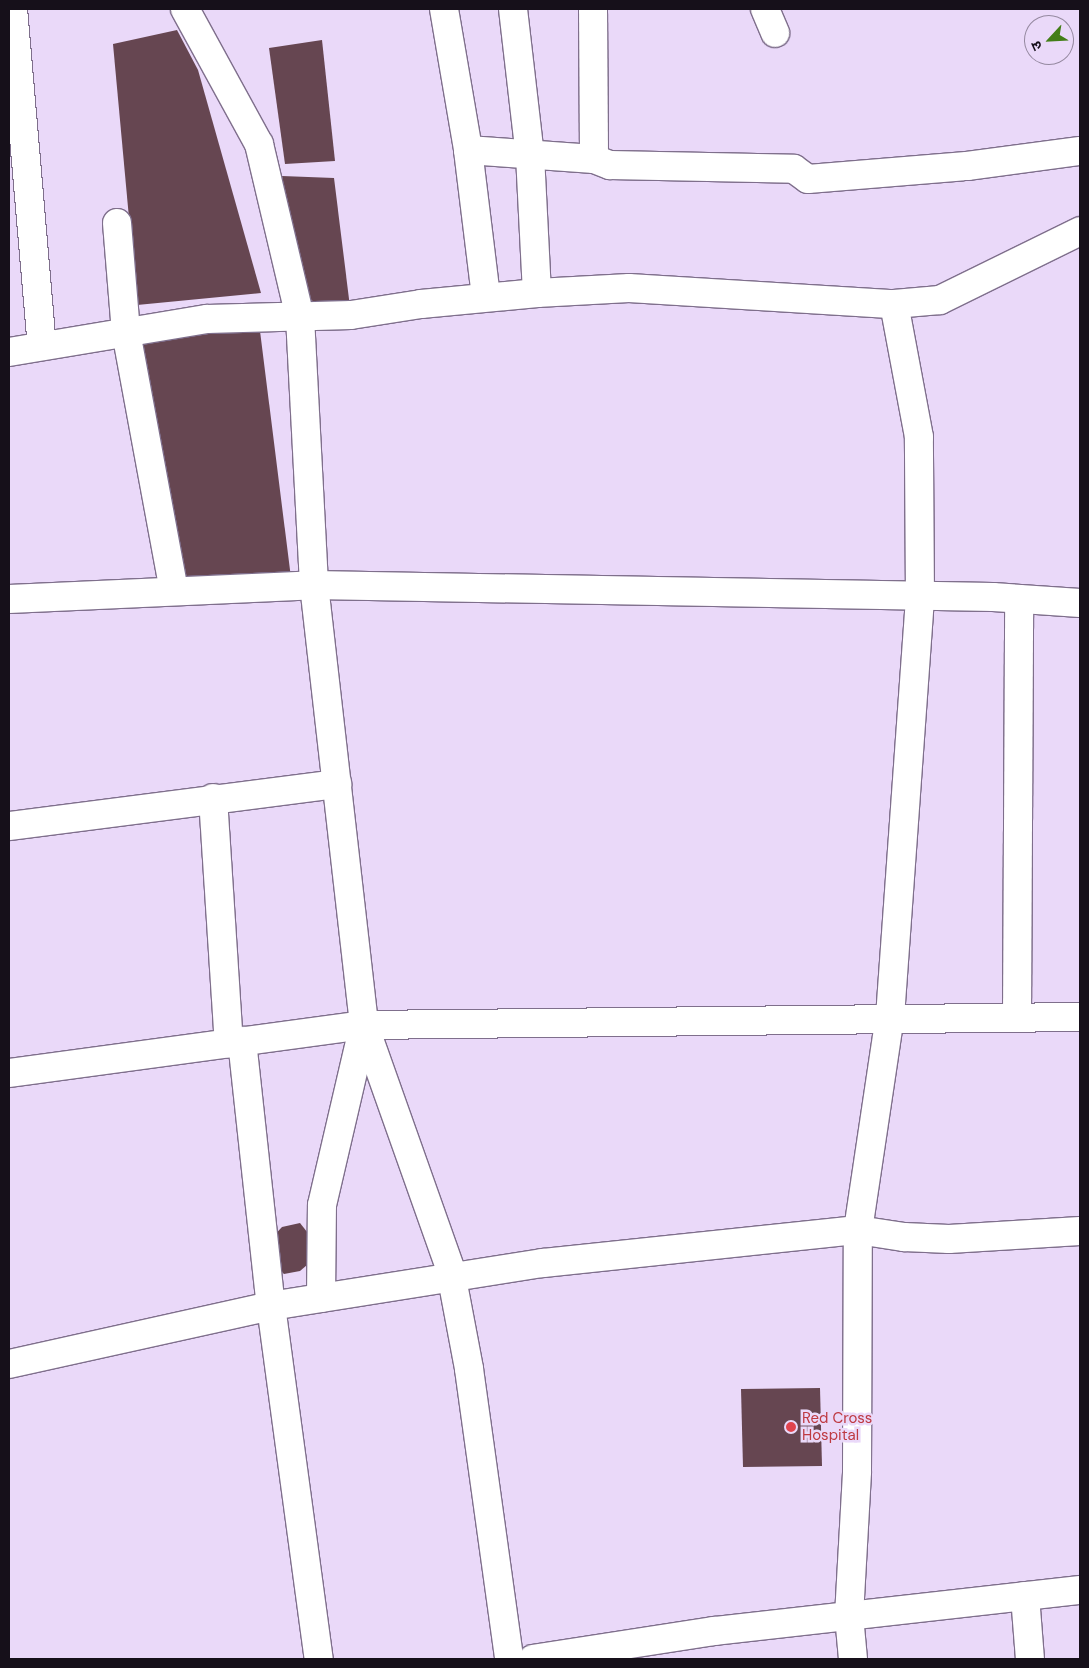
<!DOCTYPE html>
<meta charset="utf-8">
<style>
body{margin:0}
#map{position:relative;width:1089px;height:1668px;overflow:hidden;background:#ead9f9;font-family:"DM Sans","Noto Sans Devanagari",sans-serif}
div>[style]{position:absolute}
.building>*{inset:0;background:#664651}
.roads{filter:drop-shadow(1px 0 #7f6f8c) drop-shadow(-1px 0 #7f6f8c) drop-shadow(0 1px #7f6f8c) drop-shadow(0 -1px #7f6f8c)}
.minor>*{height:28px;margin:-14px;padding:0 14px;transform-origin:14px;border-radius:14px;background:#fff}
.major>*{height:28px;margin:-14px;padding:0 14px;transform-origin:14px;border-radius:14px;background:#fff}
.dots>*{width:14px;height:14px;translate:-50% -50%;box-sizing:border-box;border:2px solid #ead9f9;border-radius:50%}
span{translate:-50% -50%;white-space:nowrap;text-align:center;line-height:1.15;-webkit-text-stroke:5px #ead9f9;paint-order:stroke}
.health-label{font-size:15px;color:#be3a42}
.left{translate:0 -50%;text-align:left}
.frame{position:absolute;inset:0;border:10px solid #16101a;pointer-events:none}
.north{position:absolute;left:1024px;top:15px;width:50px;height:50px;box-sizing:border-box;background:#ead9f9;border:1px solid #9589a0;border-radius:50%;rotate:245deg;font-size:14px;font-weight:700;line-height:20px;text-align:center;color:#16101a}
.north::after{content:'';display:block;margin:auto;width:18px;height:22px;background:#437e18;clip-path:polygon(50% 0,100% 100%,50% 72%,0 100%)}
</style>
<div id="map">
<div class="building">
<div style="clip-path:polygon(177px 30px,198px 70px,261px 293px,137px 305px,113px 44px)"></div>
<div style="clip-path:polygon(322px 40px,335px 161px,285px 164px,269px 48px)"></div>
<div style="clip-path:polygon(282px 176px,334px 178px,351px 315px,302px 297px)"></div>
<div style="clip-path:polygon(260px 331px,292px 586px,174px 591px,140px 338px)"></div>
<div style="clip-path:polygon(300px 1223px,315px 1242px,314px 1259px,300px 1271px,284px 1274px,271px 1262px,268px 1242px,282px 1227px)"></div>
<div style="clip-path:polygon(820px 1388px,822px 1466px,743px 1467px,741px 1389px)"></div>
</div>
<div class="roads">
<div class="minor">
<div style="left:13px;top:9px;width:338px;rotate:85.1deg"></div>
<div style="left:185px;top:9px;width:154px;rotate:61.3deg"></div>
<div style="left:259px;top:144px;width:178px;rotate:76.7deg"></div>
<div style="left:300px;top:317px;width:268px;rotate:87deg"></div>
<div style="left:314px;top:585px;width:443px;rotate:83.5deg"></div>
<div style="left:444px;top:9px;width:143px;rotate:80.3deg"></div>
<div style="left:468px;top:150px;width:147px;rotate:83deg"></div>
<div style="left:513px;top:9px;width:147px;rotate:83.4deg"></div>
<div style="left:530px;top:155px;width:138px;rotate:87.1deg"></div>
<div style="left:593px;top:9px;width:150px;rotate:89.6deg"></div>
<div style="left:765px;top:9px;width:26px;rotate:67deg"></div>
<div style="left:468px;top:150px;width:126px;rotate:4.1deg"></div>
<div style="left:594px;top:159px;width:17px;rotate:21deg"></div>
<div style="left:610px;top:165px;width:184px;rotate:1.2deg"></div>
<div style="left:794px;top:169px;width:17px;rotate:36deg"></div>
<div style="left:808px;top:179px;width:160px;rotate:-4.7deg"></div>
<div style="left:967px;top:166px;width:114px;rotate:-7.6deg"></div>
<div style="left:117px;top:223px;width:109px;rotate:85.3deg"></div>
<div style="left:126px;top:332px;width:263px;rotate:79.5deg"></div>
<div style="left:9px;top:352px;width:201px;rotate:-9.5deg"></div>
<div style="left:207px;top:319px;width:144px;rotate:-1.6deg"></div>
<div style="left:351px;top:315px;width:71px;rotate:-8.9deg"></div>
<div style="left:421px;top:304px;width:117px;rotate:-5.4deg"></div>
<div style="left:537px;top:293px;width:92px;rotate:-3.1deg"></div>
<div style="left:629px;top:288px;width:265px;rotate:3.5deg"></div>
<div style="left:894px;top:304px;width:46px;rotate:-5deg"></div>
<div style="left:940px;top:300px;width:156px;rotate:-26.2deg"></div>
<div style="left:9px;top:599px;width:305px;rotate:-2.6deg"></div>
<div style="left:314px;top:585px;width:679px;rotate:1.01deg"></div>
<div style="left:993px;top:597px;width:87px;rotate:3.9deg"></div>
<div style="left:213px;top:798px;width:246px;rotate:86.3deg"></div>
<div style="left:9px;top:826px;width:331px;rotate:-7.3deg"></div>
<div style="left:1017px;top:1017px;width:418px;rotate:-89.7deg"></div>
<div style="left:242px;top:1041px;width:267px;rotate:83.8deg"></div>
<div style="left:271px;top:1306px;width:356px;rotate:82.3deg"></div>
<div style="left:9px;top:1073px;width:358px;rotate:-7.7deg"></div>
<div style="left:364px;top:1025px;width:716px;rotate:-0.64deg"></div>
<div style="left:321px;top:1298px;width:93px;rotate:-89.4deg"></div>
<div style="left:322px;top:1205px;width:185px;rotate:-76.9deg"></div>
<div style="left:364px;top:1025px;width:258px;rotate:70.5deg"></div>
<div style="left:450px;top:1268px;width:103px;rotate:79.3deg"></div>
<div style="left:469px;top:1369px;width:293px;rotate:82.1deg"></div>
<div style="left:9px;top:1364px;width:268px;rotate:-12.5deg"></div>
<div style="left:271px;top:1306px;width:275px;rotate:-9deg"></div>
<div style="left:543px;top:1263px;width:317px;rotate:-6deg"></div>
<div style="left:858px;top:1230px;width:215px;rotate:-81.5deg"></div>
<div style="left:890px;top:1017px;width:420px;rotate:-85.9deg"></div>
<div style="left:920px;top:598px;width:161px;rotate:-90.4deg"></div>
<div style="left:919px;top:437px;width:135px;rotate:-100.6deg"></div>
<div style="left:1025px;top:1596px;width:63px;rotate:85.5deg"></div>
<div style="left:853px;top:1659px;width:43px;rotate:-95.3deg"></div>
<div style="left:849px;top:1616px;width:145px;rotate:-86.8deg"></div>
<div style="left:857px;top:1471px;width:241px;rotate:-89.8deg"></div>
<div style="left:858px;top:1230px;width:47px;rotate:8.7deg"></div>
<div style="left:904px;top:1237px;width:45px;rotate:2.5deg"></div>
<div style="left:949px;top:1239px;width:131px;rotate:-3.5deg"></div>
</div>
<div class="major">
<div style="left:533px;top:1659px;width:183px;rotate:-8.8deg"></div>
<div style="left:714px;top:1631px;width:368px;rotate:-6.4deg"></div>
</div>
</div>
<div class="dots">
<div style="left:791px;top:1427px;background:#e0444e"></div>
</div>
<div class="health-label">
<span class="left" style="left:802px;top:1427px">Red Cross<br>Hospital</span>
</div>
<div class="frame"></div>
<div class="north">उ</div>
</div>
